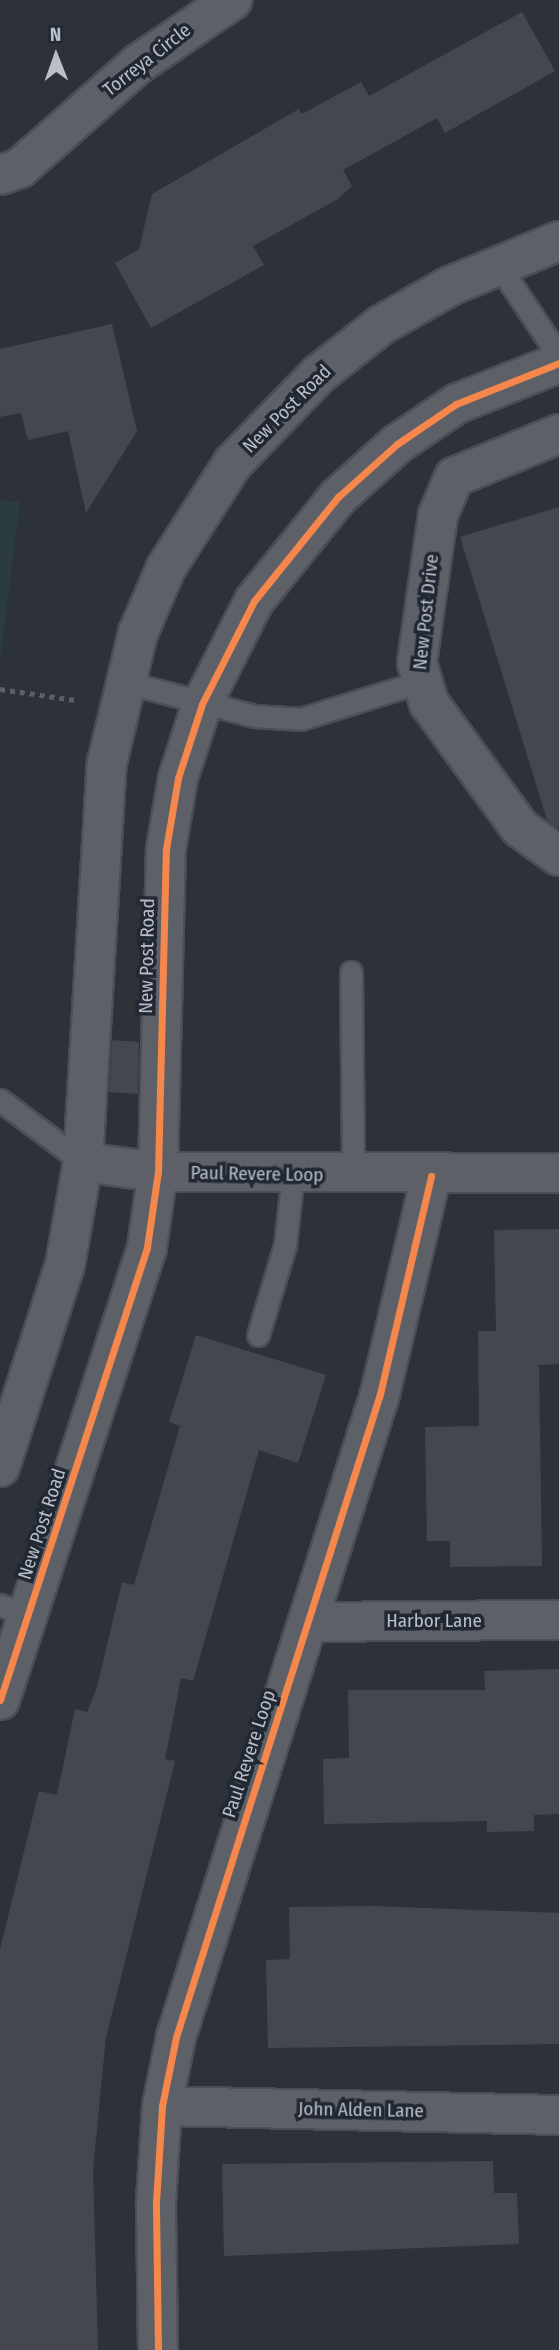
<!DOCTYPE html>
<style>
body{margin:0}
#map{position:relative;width:559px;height:2350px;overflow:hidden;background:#2d3239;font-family:"Fira Sans Condensed",sans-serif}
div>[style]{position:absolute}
.green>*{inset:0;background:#2b3c3f}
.building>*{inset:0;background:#44484e}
.path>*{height:4.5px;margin-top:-2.25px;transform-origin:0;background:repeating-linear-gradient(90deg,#5b6064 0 5px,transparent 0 10px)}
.roads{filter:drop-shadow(2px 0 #4b4e54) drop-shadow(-2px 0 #4b4e54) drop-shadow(0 2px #4b4e54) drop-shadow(0 -2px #4b4e54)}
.service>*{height:21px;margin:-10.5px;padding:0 10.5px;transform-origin:10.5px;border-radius:10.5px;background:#5e6067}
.minor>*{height:38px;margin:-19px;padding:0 19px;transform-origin:19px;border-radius:19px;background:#5e6067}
.cycleway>*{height:7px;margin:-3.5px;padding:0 3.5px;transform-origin:3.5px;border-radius:3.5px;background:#f5874c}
span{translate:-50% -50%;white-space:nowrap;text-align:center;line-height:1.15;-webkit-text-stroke:7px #212833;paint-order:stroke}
.street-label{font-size:19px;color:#b9bec9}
.north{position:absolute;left:21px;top:21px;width:70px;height:70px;-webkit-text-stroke:5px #212833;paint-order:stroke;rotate:359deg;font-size:19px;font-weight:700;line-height:28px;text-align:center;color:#b9bec9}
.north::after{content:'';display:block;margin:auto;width:24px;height:32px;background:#b9bec9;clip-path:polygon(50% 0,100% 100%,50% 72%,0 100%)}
</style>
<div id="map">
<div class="green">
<div style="clip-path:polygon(0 500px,20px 502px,0 663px)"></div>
</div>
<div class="building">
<div style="clip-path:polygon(522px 12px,555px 71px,445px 133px,437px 118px,343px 170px,352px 186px,338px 199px,253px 246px,264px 265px,151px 328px,115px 263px,139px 249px,152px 194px,299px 109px,302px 114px,361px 82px,369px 96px)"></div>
<div style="clip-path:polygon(112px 324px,137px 431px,86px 513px,68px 431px,28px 440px,21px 413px,0 417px,0 349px)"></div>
<div style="clip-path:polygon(559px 507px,559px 826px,556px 827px,547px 820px,460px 537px)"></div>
<div style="clip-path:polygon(112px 1040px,139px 1042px,138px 1094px,109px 1092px)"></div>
<div style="clip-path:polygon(559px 1229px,559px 1364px,539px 1365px,542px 1566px,450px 1567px,450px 1541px,427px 1541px,425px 1427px,479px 1426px,478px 1331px,496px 1331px,494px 1230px)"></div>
<div style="clip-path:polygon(196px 1335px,326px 1375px,298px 1463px,259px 1450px,193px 1681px,181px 1678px,165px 1759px,175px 1761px,106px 2037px,93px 2169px,98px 2350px,0 2350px,0 1949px,39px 1791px,57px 1795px,75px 1709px,87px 1712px,97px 1687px,122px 1582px,134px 1585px,180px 1426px,169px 1422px)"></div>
<div style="clip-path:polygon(559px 1669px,559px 1814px,534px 1815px,534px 1831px,487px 1832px,487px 1821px,324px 1824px,323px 1759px,349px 1758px,348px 1690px,485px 1690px,484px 1671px)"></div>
<div style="clip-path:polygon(373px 1906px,559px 1913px,559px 2044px,268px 2048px,266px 1960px,290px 1959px,289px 1907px)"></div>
<div style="clip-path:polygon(493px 2161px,494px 2193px,517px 2193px,519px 2244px,224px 2256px,222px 2164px)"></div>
</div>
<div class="path">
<div style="left:0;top:689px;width:76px;rotate:8.3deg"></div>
</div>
<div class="roads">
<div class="service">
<div style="left:499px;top:266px;width:108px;rotate:56.3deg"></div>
<div style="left:125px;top:682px;width:134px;rotate:14.7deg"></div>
<div style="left:255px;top:716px;width:46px;rotate:3.7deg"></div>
<div style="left:301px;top:719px;width:124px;rotate:-17.4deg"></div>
<div style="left:351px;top:972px;width:203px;rotate:89.4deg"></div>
<div style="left:0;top:1100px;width:104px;rotate:36.8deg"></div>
<div style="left:258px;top:1335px;width:94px;rotate:-73.3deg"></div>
<div style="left:285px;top:1245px;width:71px;rotate:-83.6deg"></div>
<div style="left:0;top:1605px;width:30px;rotate:21deg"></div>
</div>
<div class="minor">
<div style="left:0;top:175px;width:21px;rotate:-19deg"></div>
<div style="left:20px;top:168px;width:157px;rotate:-41.4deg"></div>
<div style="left:138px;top:64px;width:114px;rotate:-34.2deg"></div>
<div style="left:559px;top:434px;width:113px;rotate:157.7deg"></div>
<div style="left:454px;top:477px;width:41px;rotate:112.8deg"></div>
<div style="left:438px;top:515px;width:149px;rotate:98.1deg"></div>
<div style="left:417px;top:663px;width:42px;rotate:73.3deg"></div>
<div style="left:429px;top:703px;width:155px;rotate:53.9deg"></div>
<div style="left:520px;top:828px;width:48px;rotate:35.7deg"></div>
<div style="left:83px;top:1162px;width:76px;rotate:7.6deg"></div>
<div style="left:158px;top:1172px;width:401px;rotate:0.1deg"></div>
<div style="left:0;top:1467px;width:212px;rotate:-72.2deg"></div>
<div style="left:65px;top:1265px;width:105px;rotate:-80.1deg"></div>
<div style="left:83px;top:1162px;width:400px;rotate:-86.6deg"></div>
<div style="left:107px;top:763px;width:134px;rotate:-76.6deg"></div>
<div style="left:138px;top:633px;width:71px;rotate:-66.7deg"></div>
<div style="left:166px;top:568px;width:125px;rotate:-57.5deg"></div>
<div style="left:233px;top:463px;width:124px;rotate:-46deg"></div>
<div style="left:319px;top:374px;width:79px;rotate:-38.3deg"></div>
<div style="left:381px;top:325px;width:79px;rotate:-29.5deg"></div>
<div style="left:450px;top:286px;width:118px;rotate:-22.4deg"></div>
<div style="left:308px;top:1622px;width:251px;rotate:-0.5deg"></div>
<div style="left:0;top:1700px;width:476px;rotate:-72deg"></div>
<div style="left:147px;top:1247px;width:76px;rotate:-81.7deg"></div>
<div style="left:158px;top:1172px;width:323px;rotate:-88.6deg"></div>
<div style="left:166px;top:849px;width:72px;rotate:-80.4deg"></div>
<div style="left:178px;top:778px;width:78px;rotate:-72deg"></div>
<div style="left:202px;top:704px;width:115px;rotate:-63.2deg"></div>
<div style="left:254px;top:601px;width:134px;rotate:-51.1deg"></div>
<div style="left:338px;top:497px;width:79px;rotate:-41.9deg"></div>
<div style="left:397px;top:444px;width:71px;rotate:-34.1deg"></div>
<div style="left:456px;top:404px;width:111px;rotate:-21.7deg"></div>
<div style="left:162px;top:2106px;width:397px;rotate:1.3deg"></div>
<div style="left:158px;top:2350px;width:148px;rotate:-90.8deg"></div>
<div style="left:156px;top:2202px;width:96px;rotate:-86.4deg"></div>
<div style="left:162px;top:2106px;width:70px;rotate:-78.5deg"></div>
<div style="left:176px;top:2037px;width:675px;rotate:-72.4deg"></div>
<div style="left:380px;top:1394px;width:224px;rotate:-76.8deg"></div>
</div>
</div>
<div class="cycleway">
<div style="left:0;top:1700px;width:476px;rotate:-72deg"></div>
<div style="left:147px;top:1247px;width:76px;rotate:-81.7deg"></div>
<div style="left:158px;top:1172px;width:323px;rotate:-88.6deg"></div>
<div style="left:166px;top:849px;width:72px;rotate:-80.4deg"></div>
<div style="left:178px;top:778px;width:78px;rotate:-72deg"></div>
<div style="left:202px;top:704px;width:115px;rotate:-63.2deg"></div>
<div style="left:254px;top:601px;width:134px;rotate:-51.1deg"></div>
<div style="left:338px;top:497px;width:79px;rotate:-41.9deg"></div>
<div style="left:397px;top:444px;width:71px;rotate:-34.1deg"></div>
<div style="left:456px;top:404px;width:111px;rotate:-21.7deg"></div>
<div style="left:158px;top:2350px;width:148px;rotate:-90.8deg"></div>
<div style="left:156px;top:2202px;width:96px;rotate:-86.4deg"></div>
<div style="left:162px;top:2106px;width:70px;rotate:-78.5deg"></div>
<div style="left:176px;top:2037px;width:675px;rotate:-72.4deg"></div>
<div style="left:380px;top:1394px;width:224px;rotate:-76.8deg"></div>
</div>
<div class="street-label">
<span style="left:147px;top:60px;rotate:-38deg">Torreya Circle</span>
<span style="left:287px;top:409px;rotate:-45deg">New Post Road</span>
<span style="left:426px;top:612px;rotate:-84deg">New Post Drive</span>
<span style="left:147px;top:956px;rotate:-89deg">New Post Road</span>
<span style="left:257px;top:1174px;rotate:1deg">Paul Revere Loop</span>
<span style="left:42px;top:1524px;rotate:-72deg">New Post Road</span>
<span style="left:434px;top:1621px">Harbor Lane</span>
<span style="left:249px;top:1754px;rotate:-72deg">Paul Revere Loop</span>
<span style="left:361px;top:2110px;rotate:1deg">John Alden Lane</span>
</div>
<div class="north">N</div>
</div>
